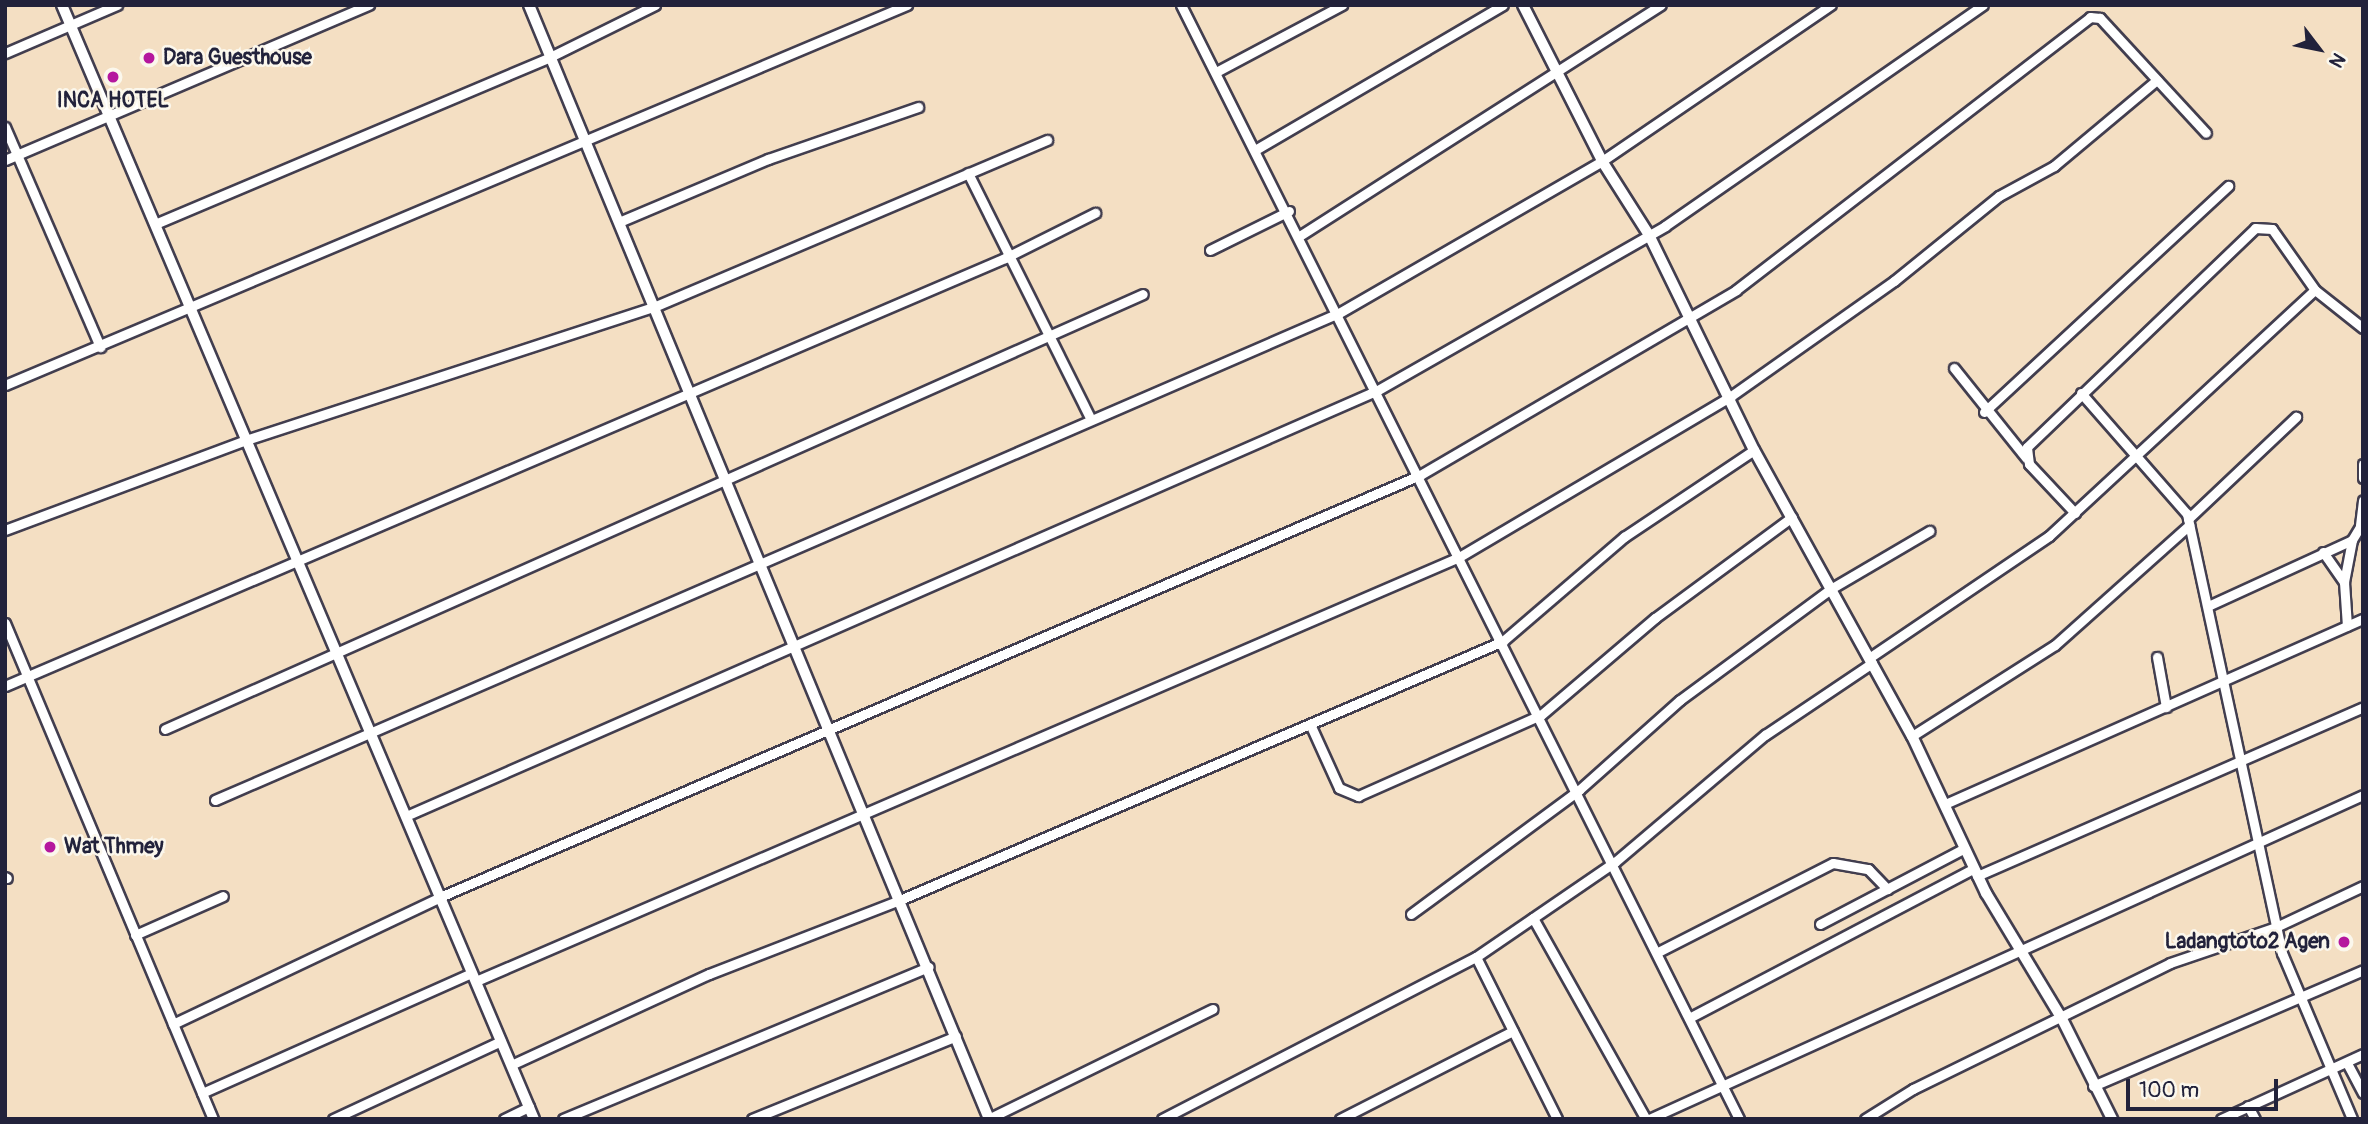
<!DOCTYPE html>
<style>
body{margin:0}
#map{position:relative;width:2368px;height:1124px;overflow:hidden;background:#f4dfc3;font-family:Pangolin,sans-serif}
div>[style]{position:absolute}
.roads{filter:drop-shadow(2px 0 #423e4f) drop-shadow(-2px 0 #423e4f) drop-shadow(0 2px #423e4f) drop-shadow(0 -2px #423e4f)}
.minor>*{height:9px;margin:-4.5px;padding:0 4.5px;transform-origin:4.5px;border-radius:4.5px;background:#fff}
.tertiary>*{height:10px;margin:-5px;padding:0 5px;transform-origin:5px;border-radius:5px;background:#fff}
.dots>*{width:19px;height:19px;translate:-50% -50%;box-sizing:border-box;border:4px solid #fbf7ec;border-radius:50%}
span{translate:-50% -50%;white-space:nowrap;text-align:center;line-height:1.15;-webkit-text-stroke:5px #fbf7ec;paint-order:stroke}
.poi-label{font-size:21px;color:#22223b;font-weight:700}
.left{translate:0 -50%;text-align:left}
.right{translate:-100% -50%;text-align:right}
.frame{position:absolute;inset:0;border:7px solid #22223b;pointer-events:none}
.north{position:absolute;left:2284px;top:14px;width:70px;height:70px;-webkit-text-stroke:5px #fbf7ec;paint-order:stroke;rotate:122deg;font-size:19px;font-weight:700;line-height:28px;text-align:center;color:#22223b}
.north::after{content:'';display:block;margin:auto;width:24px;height:32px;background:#22223b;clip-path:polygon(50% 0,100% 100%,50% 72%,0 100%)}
.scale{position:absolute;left:2126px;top:1079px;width:152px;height:32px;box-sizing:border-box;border:4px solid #22223b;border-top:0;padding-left:9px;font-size:21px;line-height:24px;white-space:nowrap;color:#22223b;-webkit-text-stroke:5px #fbf7ec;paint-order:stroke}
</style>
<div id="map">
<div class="roads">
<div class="minor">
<div style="left:1181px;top:5px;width:1246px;rotate:63.39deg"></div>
<div style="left:5px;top:53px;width:122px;rotate:-23.2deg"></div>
<div style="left:1216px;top:72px;width:143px;rotate:-28deg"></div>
<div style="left:5px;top:127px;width:240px;rotate:66.6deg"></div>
<div style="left:1255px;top:150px;width:287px;rotate:-30.3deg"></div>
<div style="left:5px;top:160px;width:396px;rotate:-23.1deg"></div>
<div style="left:968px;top:173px;width:271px;rotate:63.5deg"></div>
<div style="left:619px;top:222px;width:162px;rotate:-22.9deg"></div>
<div style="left:768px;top:159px;width:159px;rotate:-19.1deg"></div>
<div style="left:155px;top:224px;width:431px;rotate:-22.9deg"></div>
<div style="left:552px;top:56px;width:115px;rotate:-26.3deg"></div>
<div style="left:1301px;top:235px;width:427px;rotate:-32.6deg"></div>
<div style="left:1210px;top:250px;width:88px;rotate:-26.3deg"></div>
<div style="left:1954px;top:368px;width:115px;rotate:51.3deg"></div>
<div style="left:5px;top:385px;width:979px;rotate:-22.85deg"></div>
<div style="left:2081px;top:393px;width:161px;rotate:48.8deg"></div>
<div style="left:2187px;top:514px;width:449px;rotate:77.8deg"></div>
<div style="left:2282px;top:953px;width:180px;rotate:67.1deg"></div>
<div style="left:1984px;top:412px;width:333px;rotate:-42.8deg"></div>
<div style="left:2363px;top:464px;width:14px;rotate:90deg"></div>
<div style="left:2075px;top:513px;width:67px;rotate:-133.2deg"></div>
<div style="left:2029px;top:464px;width:17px;rotate:-97deg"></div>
<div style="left:2027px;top:447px;width:316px;rotate:-43.8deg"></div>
<div style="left:2255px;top:228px;width:17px;rotate:3deg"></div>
<div style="left:2272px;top:229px;width:75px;rotate:54.8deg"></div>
<div style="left:2188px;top:519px;width:149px;rotate:-43.4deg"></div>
<div style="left:2360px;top:525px;width:25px;rotate:-83deg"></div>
<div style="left:5px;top:530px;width:257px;rotate:-20.5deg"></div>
<div style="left:246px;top:440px;width:431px;rotate:-18.1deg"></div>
<div style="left:656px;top:306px;width:425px;rotate:-23deg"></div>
<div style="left:2323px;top:552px;width:37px;rotate:55deg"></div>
<div style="left:2344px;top:582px;width:44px;rotate:86.1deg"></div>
<div style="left:2344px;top:582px;width:43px;rotate:-79.2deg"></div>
<div style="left:2208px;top:606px;width:158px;rotate:-24.6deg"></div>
<div style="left:2352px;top:540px;width:21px;rotate:-59deg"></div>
<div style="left:5px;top:623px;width:538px;rotate:67.25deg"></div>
<div style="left:2157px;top:657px;width:51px;rotate:79.8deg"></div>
<div style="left:1869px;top:658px;width:217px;rotate:-34.1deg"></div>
<div style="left:2049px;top:536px;width:362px;rotate:-42.8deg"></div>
<div style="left:2315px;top:290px;width:61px;rotate:38.4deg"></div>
<div style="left:5px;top:686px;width:1088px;rotate:-23.17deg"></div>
<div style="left:1005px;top:258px;width:101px;rotate:-26.6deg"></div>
<div style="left:1310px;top:724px;width:70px;rotate:65.6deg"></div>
<div style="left:1339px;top:788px;width:21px;rotate:23deg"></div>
<div style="left:1358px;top:796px;width:200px;rotate:-23.9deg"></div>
<div style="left:1541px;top:715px;width:150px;rotate:-40.4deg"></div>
<div style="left:1655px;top:618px;width:170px;rotate:-36.4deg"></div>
<div style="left:165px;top:729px;width:1070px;rotate:-23.98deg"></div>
<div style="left:1912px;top:736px;width:169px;rotate:-32.5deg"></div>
<div style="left:2055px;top:645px;width:180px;rotate:-41.8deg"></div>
<div style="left:215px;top:800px;width:1225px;rotate:-23.43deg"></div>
<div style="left:1339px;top:313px;width:304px;rotate:-30deg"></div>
<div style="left:1602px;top:161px;width:277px;rotate:-34.3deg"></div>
<div style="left:1945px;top:804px;width:457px;rotate:-23.9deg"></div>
<div style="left:406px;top:816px;width:1061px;rotate:-23.67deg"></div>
<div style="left:1378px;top:390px;width:331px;rotate:-29.7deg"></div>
<div style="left:1665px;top:226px;width:387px;rotate:-34.8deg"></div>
<div style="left:1977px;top:876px;width:421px;rotate:-23.6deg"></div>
<div style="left:5px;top:877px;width:2px;rotate:27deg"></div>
<div style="left:1411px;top:914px;width:209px;rotate:-36.4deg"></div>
<div style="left:1579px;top:790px;width:135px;rotate:-41.7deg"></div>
<div style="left:1680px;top:700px;width:189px;rotate:-36.4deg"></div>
<div style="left:1832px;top:588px;width:113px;rotate:-30.4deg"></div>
<div style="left:1533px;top:918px;width:231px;rotate:60.7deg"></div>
<div style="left:1820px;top:924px;width:161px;rotate:-27.7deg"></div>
<div style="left:135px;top:935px;width:96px;rotate:-23.9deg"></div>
<div style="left:1658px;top:952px;width:196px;rotate:-27deg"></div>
<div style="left:1833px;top:863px;width:36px;rotate:10deg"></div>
<div style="left:1868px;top:869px;width:28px;rotate:46deg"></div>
<div style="left:1476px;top:957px;width:181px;rotate:63.4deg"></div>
<div style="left:476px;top:981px;width:1071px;rotate:-23.33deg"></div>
<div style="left:1459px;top:557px;width:316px;rotate:-30.6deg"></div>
<div style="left:1731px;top:396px;width:199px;rotate:-35.2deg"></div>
<div style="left:1894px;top:281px;width:135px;rotate:-39deg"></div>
<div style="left:1999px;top:196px;width:63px;rotate:-28.6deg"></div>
<div style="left:2054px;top:166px;width:134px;rotate:-39.9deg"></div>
<div style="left:1689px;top:1018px;width:321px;rotate:-27.7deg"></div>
<div style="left:173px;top:1024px;width:296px;rotate:-25.4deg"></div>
<div style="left:440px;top:897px;width:1067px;rotate:-23.3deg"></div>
<div style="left:1420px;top:475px;width:366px;rotate:-30.3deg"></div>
<div style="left:1736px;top:290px;width:447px;rotate:-37.6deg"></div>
<div style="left:2090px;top:17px;width:10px;rotate:6deg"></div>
<div style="left:2100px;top:18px;width:156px;rotate:47.3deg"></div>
<div style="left:2347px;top:1063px;width:34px;rotate:62deg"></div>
<div style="left:511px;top:1065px;width:218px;rotate:-24.7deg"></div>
<div style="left:709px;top:974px;width:207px;rotate:-21.2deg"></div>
<div style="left:902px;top:899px;width:654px;rotate:-23.23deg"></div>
<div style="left:1503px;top:641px;width:160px;rotate:-40.7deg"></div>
<div style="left:1624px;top:537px;width:156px;rotate:-33.8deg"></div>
<div style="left:2093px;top:1086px;width:294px;rotate:-23.2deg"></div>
<div style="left:202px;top:1093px;width:295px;rotate:-24deg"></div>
<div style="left:2248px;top:1106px;width:15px;rotate:62deg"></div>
<div style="left:333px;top:1119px;width:185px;rotate:-24.9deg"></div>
<div style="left:504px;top:1119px;width:28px;rotate:-26deg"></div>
<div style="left:563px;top:1119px;width:396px;rotate:-22.6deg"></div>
<div style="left:752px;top:1119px;width:220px;rotate:-22.1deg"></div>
<div style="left:988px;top:1119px;width:250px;rotate:-26.1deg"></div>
<div style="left:1162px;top:1119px;width:353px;rotate:-27.3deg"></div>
<div style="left:1476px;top:957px;width:168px;rotate:-34.4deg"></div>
<div style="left:1615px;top:862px;width:197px;rotate:-40.3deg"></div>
<div style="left:1765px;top:735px;width:129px;rotate:-33.9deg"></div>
<div style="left:1340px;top:1119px;width:194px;rotate:-27deg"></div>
<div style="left:1649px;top:1119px;width:784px;rotate:-24.41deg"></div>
<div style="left:1865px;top:1119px;width:57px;rotate:-32deg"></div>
<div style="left:1913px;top:1089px;width:286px;rotate:-26.1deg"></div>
<div style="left:2170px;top:963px;width:112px;rotate:-18.8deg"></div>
<div style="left:2276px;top:927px;width:96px;rotate:-25.2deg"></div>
<div style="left:2221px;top:1119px;width:156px;rotate:-24.6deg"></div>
</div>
<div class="tertiary">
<div style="left:62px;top:5px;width:1210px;rotate:67.04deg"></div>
<div style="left:529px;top:5px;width:1205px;rotate:67.56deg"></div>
<div style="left:1523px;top:5px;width:175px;rotate:63.1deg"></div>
<div style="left:1602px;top:161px;width:88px;rotate:57.6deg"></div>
<div style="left:1649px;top:235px;width:239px;rotate:64deg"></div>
<div style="left:1754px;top:450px;width:327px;rotate:61.1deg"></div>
<div style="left:1912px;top:736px;width:174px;rotate:64.8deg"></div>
<div style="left:1986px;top:893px;width:147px;rotate:58.9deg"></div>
<div style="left:2062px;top:1019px;width:112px;rotate:63.4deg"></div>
</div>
</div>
<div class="dots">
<div style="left:149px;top:58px;background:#b5179e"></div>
<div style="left:113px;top:77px;background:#b5179e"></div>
<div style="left:50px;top:847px;background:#b5179e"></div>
<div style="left:2344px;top:942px;background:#b5179e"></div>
</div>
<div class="poi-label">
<span class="left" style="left:163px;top:58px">Dara Guesthouse</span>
<span style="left:113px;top:101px">INCA HOTEL</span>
<span class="left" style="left:64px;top:847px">Wat Thmey</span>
<span class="right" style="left:2330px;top:942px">Ladangtoto2 Agen</span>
</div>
<div class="frame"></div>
<div class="north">N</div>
<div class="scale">100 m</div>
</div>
